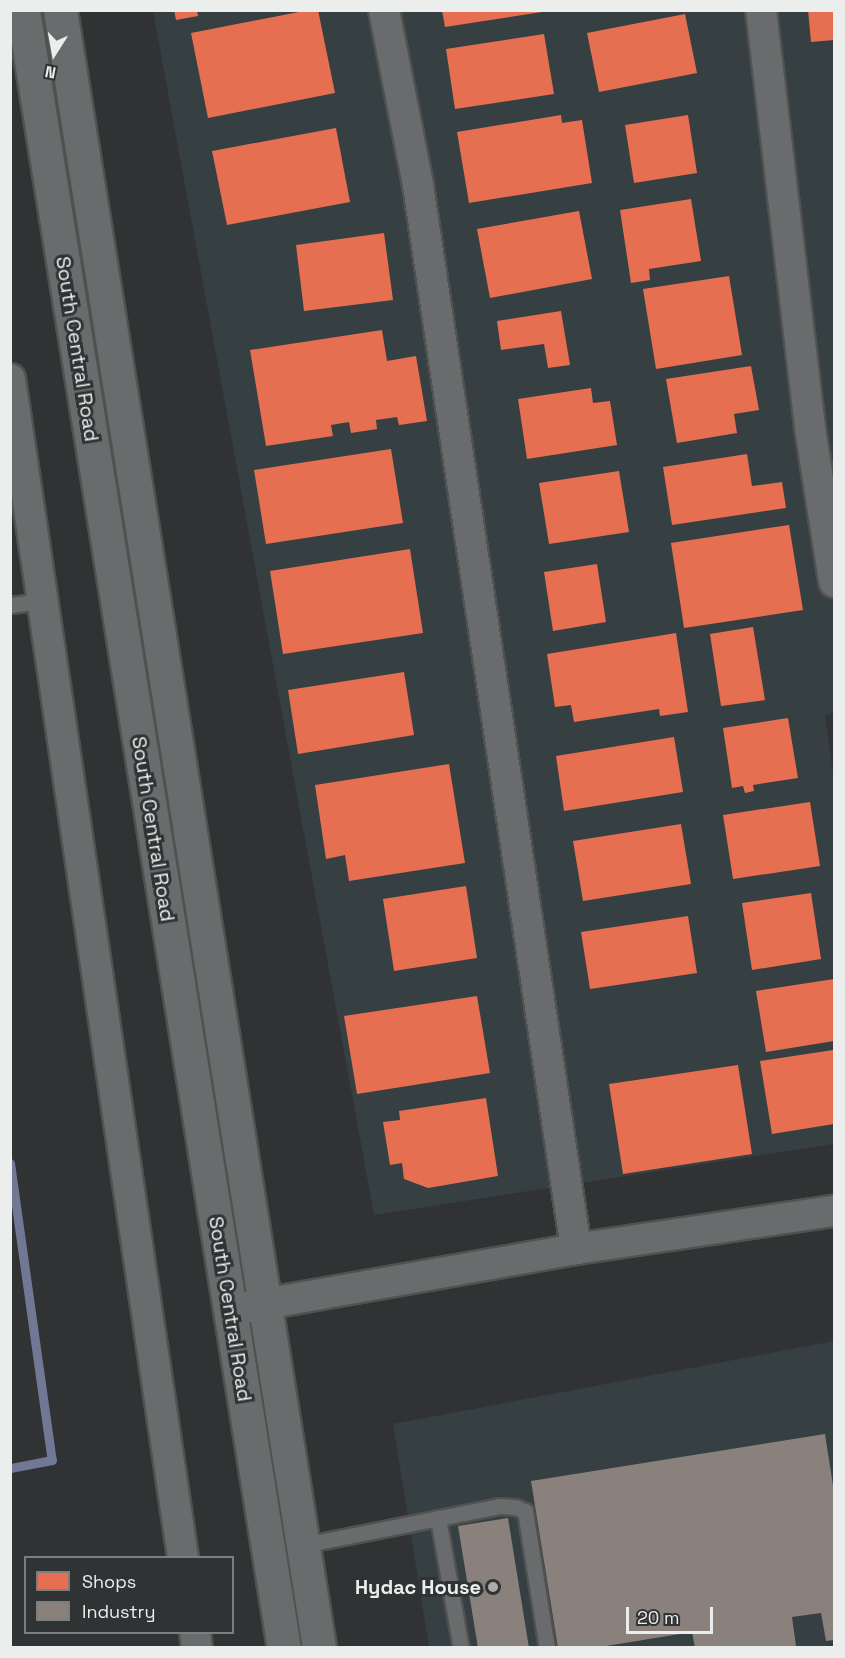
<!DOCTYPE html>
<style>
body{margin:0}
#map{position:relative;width:845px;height:1658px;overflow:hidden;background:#313233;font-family:"Space Grotesk",sans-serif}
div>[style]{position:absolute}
.built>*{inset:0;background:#363f41}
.shops>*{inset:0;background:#e76f51}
.industry>*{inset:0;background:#8a817c}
.stream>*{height:9px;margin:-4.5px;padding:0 4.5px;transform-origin:4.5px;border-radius:4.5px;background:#717895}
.roads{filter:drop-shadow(2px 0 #505151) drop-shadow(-2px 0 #505151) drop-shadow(0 2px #505151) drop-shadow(0 -2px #505151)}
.lane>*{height:15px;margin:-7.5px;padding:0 7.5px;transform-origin:7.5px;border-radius:7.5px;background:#6a6b6c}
.street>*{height:30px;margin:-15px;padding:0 15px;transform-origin:15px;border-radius:15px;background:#6a6b6c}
.secondary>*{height:33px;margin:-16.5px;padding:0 16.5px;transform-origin:16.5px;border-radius:16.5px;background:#6a6b6c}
.dots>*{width:16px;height:16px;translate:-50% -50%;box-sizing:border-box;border:3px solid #303334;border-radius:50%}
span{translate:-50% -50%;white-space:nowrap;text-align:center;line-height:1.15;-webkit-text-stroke:6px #303334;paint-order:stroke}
.street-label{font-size:20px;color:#eceeee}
.poi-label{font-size:20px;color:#eceeee;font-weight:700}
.right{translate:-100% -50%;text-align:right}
.frame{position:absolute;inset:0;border:12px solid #eceeee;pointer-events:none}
.legend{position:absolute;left:24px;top:1556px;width:210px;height:78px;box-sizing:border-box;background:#303334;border:2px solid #7b7e7e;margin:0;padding:8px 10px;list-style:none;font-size:18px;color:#eceeee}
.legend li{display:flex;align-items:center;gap:12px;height:30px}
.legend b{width:30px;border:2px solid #7b7e7e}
.north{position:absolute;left:24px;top:24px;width:60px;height:60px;-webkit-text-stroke:4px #303334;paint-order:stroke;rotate:191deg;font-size:16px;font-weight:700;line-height:24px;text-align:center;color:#eceeee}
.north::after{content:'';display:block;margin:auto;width:21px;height:27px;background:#eceeee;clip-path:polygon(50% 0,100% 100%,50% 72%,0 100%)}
.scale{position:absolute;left:626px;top:1607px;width:87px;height:27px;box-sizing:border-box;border:3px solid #eceeee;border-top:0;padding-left:8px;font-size:18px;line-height:21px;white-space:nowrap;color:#eceeee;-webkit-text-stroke:4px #303334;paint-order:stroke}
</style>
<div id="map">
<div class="built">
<div style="clip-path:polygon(153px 11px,834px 11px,834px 713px,825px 715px,834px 780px,834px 1144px,374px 1215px)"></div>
<div style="clip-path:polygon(834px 1341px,834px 1647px,429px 1647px,393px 1424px)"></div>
</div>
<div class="shops">
<div style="clip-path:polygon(174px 10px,197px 10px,198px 16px,176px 20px)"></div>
<div style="clip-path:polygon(309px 10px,318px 10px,335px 93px,208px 118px,191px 33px)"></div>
<div style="clip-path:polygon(442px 10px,542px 10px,542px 12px,445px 27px)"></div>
<div style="clip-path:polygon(808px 10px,834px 10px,834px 40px,811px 42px)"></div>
<div style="clip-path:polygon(685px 14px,697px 73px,599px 92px,587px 33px)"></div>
<div style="clip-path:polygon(544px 34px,554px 94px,455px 109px,446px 49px)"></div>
<div style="clip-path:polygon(561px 115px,562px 123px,582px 120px,592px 183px,469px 203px,457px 132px)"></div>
<div style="clip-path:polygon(688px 115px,697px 173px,634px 183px,625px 125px)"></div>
<div style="clip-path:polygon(336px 128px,350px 202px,227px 225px,212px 151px)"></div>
<div style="clip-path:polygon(691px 199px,701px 261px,649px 269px,650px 280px,631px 283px,620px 210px)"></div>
<div style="clip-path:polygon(579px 211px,592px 279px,490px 298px,477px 229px)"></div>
<div style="clip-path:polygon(384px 233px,393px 300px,304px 311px,296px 245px)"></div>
<div style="clip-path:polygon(729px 276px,742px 355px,656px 369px,643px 289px)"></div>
<div style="clip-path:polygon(561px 311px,570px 365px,548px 368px,544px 344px,501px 350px,497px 321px)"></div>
<div style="clip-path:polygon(382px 330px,387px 361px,416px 356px,427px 421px,399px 425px,397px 417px,376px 420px,377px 429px,351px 433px,349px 422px,331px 425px,333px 436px,266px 446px,250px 350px)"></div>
<div style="clip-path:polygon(751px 366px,759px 410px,734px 414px,737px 433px,677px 443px,666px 379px)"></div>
<div style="clip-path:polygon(591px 388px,593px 403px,610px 401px,617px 445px,527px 459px,518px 399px)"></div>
<div style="clip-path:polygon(391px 449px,403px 523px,266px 544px,254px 470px)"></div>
<div style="clip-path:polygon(747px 454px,752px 486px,782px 482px,786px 508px,672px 525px,663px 467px)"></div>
<div style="clip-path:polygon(619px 471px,629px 532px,549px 544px,539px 483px)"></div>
<div style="clip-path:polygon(789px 525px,803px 610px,684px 628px,671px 543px)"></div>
<div style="clip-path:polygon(410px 549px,423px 633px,283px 654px,270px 571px)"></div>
<div style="clip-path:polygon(597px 564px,606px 622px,553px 631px,544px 572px)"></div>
<div style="clip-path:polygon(753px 627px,765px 700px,721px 706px,710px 634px)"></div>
<div style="clip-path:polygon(676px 633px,688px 712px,660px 716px,659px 709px,574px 722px,571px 705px,555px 707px,547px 654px)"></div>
<div style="clip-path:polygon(404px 672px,414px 735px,298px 754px,288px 690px)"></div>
<div style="clip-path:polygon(788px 718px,798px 778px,753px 785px,754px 791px,745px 793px,743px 786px,732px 788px,723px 728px)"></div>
<div style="clip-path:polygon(674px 737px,683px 792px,564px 811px,556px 756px)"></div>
<div style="clip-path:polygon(449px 764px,465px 863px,349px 881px,345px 855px,326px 859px,315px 785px)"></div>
<div style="clip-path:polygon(810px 802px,820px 866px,733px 879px,723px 815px)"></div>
<div style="clip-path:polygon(681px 824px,691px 884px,583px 901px,573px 841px)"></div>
<div style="clip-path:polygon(466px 886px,477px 958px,394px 971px,383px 899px)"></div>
<div style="clip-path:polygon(811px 893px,821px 959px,752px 970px,742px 903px)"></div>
<div style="clip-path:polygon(688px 916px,697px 973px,590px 989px,581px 932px)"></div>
<div style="clip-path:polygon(834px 979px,834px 1041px,766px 1052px,756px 991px)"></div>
<div style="clip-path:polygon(477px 996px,490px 1073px,357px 1094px,344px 1016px)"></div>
<div style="clip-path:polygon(833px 1050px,834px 1124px,772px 1134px,760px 1061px)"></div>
<div style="clip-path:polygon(738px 1065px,752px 1154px,623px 1174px,609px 1084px)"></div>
<div style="clip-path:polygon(486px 1098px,498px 1176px,428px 1188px,404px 1179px,402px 1163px,390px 1165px,383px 1122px,400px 1120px,399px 1111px)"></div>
</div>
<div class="industry">
<div style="clip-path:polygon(825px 1434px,834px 1492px,834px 1640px,826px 1641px,821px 1613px,792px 1617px,796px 1646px,786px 1648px,695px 1648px,692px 1632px,594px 1648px,558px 1648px,531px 1481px)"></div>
<div style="clip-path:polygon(508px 1518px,529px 1648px,478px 1648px,458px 1526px)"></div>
</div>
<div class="stream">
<div style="left:10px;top:1163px;width:300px;rotate:82deg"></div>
<div style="left:52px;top:1460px;width:43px;rotate:169.2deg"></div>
</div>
<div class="roads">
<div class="lane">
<div style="left:10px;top:605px;width:33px;rotate:-7deg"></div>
<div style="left:438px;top:1518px;width:132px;rotate:80deg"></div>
<div style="left:303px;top:1545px;width:201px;rotate:-11.2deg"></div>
<div style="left:500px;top:1506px;width:15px;rotate:4deg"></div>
<div style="left:515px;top:1507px;width:11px;rotate:22deg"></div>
<div style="left:525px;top:1511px;width:139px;rotate:80.9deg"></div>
</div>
<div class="street">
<div style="left:384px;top:10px;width:178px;rotate:79deg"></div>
<div style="left:418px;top:185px;width:1076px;rotate:81.55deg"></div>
<div style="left:761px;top:10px;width:421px;rotate:83.3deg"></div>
<div style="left:810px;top:428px;width:156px;rotate:81.1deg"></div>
<div style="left:10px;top:379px;width:1192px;rotate:81.65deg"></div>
<div style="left:230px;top:1310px;width:351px;rotate:-10deg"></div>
<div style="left:576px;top:1249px;width:261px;rotate:-8.4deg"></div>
<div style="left:195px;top:1632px;width:16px;rotate:83deg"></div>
</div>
<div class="secondary">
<div style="left:23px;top:10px;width:1659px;rotate:80.95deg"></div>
<div style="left:60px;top:10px;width:1658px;rotate:81.01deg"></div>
</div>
</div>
<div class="dots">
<div style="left:493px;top:1587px;background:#abacad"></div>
</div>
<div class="street-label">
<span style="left:77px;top:349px;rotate:81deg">South Central Road</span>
<span style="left:153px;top:829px;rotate:81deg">South Central Road</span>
<span style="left:230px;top:1309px;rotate:81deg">South Central Road</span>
</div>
<div class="poi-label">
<span class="right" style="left:481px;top:1587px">Hydac House</span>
</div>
<div class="frame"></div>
<ul class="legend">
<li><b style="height:16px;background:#e76f51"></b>Shops</li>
<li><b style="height:16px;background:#8a817c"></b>Industry</li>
</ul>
<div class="north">N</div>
<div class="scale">20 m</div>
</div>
